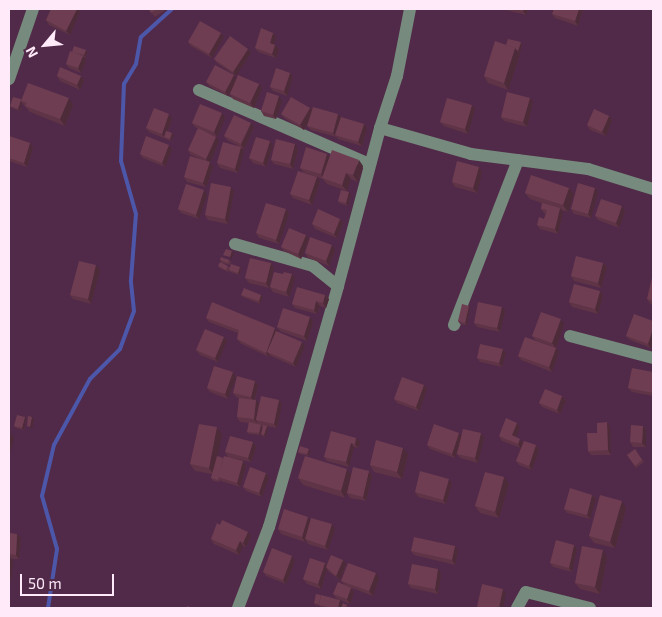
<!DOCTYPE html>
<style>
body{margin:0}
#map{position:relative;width:662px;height:617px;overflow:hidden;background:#512a49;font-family:"Exo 2",sans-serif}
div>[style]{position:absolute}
.stream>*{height:4px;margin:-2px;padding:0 2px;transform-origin:2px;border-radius:2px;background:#4d57a9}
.minor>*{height:12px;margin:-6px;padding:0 6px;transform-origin:6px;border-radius:6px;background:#768b7d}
.wall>*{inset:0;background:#5f3446}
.shaded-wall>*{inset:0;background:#4d2b39}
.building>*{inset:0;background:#6e3d51}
span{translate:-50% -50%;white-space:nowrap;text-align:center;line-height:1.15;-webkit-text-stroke:4px #512a49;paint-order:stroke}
.frame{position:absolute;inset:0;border:10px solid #feeaf9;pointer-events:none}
.north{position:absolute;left:20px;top:20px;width:50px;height:50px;-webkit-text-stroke:4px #512a49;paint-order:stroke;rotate:242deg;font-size:14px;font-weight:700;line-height:20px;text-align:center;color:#feeaf9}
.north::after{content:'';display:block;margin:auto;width:18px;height:22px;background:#feeaf9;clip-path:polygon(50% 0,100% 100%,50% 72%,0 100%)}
.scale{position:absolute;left:20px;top:574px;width:94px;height:22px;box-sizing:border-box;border:2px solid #feeaf9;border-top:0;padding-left:6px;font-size:15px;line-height:18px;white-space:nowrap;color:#feeaf9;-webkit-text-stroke:4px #512a49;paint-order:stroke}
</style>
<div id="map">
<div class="stream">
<div style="left:48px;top:608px;width:60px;rotate:-81.3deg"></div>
<div style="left:57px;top:549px;width:55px;rotate:-105.8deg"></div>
<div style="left:42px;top:496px;width:52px;rotate:-76.8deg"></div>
<div style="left:54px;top:445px;width:75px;rotate:-61.4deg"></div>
<div style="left:90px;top:379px;width:42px;rotate:-45deg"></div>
<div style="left:120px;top:349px;width:40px;rotate:-69.8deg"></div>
<div style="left:134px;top:311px;width:31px;rotate:-96deg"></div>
<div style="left:131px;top:280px;width:66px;rotate:-85.7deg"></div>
<div style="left:136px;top:214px;width:55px;rotate:-105.8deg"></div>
<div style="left:121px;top:161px;width:77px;rotate:-87.8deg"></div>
<div style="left:124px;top:84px;width:23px;rotate:-59deg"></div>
<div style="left:136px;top:64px;width:27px;rotate:-80deg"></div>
<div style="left:141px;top:37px;width:42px;rotate:-42.1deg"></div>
</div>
<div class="minor">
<div style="left:9px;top:79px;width:74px;rotate:-71.1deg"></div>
<div style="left:199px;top:90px;width:185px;rotate:23.5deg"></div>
<div style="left:380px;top:128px;width:55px;rotate:-71.9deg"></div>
<div style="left:397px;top:76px;width:68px;rotate:-79deg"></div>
<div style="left:235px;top:244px;width:81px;rotate:15.8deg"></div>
<div style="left:313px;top:266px;width:32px;rotate:39deg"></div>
<div style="left:454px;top:325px;width:177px;rotate:-68.8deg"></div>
<div style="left:570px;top:336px;width:86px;rotate:14.8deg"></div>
<div style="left:238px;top:608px;width:87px;rotate:-69.1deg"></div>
<div style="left:269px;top:527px;width:251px;rotate:-74deg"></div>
<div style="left:338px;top:286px;width:163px;rotate:-75.1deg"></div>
<div style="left:380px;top:128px;width:95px;rotate:15.9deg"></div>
<div style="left:471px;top:154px;width:118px;rotate:7.3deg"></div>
<div style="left:588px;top:169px;width:68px;rotate:17.1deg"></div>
<div style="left:517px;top:608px;width:18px;rotate:-61deg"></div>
<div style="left:526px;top:592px;width:66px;rotate:14deg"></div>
</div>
<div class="wall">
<div style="clip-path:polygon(51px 9px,78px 9px,80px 12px,70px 35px,49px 25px,46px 20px)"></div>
<div style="clip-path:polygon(148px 9px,167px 9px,155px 17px)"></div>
<div style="clip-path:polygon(502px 9px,528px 9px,526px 15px)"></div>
<div style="clip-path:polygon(583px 9px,578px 26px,555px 18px,552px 14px)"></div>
<div style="clip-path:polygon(221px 33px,224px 37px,212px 58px,191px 46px,188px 42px)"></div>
<div style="clip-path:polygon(273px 33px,276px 37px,274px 44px,279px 49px,276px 58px,258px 52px,255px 48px)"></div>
<div style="clip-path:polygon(521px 42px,522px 45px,520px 53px,519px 53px,520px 54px,508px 90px,488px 83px,484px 76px,506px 45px)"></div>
<div style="clip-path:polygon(86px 50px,87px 52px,86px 58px,83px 57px,86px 60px,81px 73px,69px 68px,66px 64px,72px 52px)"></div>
<div style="clip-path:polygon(251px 53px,236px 76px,217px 63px,214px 59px)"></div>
<div style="clip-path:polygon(290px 73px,293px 77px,287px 96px,273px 91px,270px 87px)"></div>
<div style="clip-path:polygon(57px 76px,81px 76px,84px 80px,80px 90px,60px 81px)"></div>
<div style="clip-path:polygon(236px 79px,259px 84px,262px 88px,254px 108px,233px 99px,230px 94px,233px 87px,228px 96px,209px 86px,206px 82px)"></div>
<div style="clip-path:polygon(21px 99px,73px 105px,65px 126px,30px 112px,22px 103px,20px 111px,12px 108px,10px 106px)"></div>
<div style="clip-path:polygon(282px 101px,276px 119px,264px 116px,261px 111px)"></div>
<div style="clip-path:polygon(533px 102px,527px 127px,504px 121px,501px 117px)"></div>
<div style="clip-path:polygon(472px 105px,475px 109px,468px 134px,444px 126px,440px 122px)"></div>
<div style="clip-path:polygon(312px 110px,364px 124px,367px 128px,362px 146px,338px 139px,336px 136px,336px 137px,311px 130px,307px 126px,309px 120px,304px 130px,284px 118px,281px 114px)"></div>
<div style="clip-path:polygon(609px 116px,612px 120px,606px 136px,590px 130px,587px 125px)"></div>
<div style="clip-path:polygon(225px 118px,217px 137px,195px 127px,192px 123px)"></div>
<div style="clip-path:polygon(172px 119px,168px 131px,174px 135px,171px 141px,149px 132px,146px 128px)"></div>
<div style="clip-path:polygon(254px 127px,244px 149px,241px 148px,244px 151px,238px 173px,220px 168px,217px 163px,239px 146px,227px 140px,224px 136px)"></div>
<div style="clip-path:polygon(9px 136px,30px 143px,33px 148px,27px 167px,9px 161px)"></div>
<div style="clip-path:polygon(219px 141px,210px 163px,213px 167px,206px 187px,187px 182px,184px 177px,203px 160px,191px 155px,188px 150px)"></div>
<div style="clip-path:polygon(270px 141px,273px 146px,266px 167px,253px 163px,249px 158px)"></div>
<div style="clip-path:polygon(298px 149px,293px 169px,274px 164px,271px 160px)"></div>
<div style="clip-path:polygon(172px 150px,165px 167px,143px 158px,140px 154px)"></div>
<div style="clip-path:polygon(330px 157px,363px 166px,358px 182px,351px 179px,347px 191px,327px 184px,323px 179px,303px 172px,300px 168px)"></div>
<div style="clip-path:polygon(479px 167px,482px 172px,477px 193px,455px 187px,452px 182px)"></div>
<div style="clip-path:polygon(320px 182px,312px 205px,293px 198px,290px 194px)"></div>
<div style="clip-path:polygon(569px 188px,574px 194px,568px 212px,562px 210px,563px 212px,558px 234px,540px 229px,537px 225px,544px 219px,546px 214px,544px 213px,541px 209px,542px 203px,530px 199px,525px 193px)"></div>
<div style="clip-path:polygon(234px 191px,228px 224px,208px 220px,205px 215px)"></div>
<div style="clip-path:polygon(598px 192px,591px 218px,574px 214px,571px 209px)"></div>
<div style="clip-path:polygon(351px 194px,348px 206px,339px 203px,338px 201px)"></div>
<div style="clip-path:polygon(207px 195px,199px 219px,181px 213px,178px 209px)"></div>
<div style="clip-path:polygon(625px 211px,619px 228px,598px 220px,595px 216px)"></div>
<div style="clip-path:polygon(289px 214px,279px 244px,259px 238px,256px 233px)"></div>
<div style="clip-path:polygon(340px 219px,343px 223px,337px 238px,315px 229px,312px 224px)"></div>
<div style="clip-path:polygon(306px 235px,309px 239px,301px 259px,284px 251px,281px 247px)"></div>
<div style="clip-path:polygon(335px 250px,329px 266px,308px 258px,305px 253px)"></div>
<div style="clip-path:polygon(220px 260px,229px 260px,231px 262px,230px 265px,222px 263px)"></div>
<div style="clip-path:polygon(271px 263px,274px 268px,269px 288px,249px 283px,245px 278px)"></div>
<div style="clip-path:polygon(603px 263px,607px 267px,601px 288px,574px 281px,571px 276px)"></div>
<div style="clip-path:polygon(218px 266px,229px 267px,240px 267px,241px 269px,239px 275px,230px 272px,229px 270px,228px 272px,220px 268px)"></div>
<div style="clip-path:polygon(100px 270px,91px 304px,73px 299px,70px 295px)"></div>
<div style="clip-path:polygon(283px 274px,292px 274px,295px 278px,289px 297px,273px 292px,270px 287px)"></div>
<div style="clip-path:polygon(653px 274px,653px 305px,650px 304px,647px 299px)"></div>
<div style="clip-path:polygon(600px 291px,603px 295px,598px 314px,572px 307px,569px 302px)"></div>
<div style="clip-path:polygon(241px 295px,261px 295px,263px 297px,260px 304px,243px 297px)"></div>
<div style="clip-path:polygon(325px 295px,329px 299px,326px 308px,320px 306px,317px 314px,295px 308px,292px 304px)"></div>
<div style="clip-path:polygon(469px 306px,470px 308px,467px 325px,460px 324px,458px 321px)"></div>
<div style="clip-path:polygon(505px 311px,500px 332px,477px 327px,474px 323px)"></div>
<div style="clip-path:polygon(634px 314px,651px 348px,630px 340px,626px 336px)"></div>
<div style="clip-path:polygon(206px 318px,276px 331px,305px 346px,296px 367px,271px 356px,270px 355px,269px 357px,240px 343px,237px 339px,238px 333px,209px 322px)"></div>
<div style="clip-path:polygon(313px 322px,307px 341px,280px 331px,277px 327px)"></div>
<div style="clip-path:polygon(564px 324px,556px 348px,535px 340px,532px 336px)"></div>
<div style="clip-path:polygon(224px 337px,227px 341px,218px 362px,200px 355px,196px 350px)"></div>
<div style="clip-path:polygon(556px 348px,559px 352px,552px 372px,521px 360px,518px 356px)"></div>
<div style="clip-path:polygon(503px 349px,506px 353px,502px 367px,480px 362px,477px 358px)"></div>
<div style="clip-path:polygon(233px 372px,236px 377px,228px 399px,210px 392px,207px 388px)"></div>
<div style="clip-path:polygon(653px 372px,653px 396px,632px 392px,628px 388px)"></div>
<div style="clip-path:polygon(255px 381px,258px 385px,255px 400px,259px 404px,279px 400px,282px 404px,277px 428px,267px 426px,268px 428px,266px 437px,262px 436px,261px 434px,261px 435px,249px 434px,247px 432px,249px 423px,240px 422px,237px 417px,239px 398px,236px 397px,233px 393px)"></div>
<div style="clip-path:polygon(424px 385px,427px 389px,419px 411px,397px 403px,394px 399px)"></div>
<div style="clip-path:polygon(562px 396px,566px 401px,560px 414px,542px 407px,539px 403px)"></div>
<div style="clip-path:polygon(25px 417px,26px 419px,24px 430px,16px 428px,14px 426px)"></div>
<div style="clip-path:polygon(607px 422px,610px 427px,611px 455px,591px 455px,588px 451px,597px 433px)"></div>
<div style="clip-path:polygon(517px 423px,520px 427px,516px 437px,523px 443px,536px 445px,539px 450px,532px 470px,519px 465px,516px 461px,521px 448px,502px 441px,499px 436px)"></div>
<div style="clip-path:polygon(643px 426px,646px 430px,646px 447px,633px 447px,630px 442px)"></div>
<div style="clip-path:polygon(481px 433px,484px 438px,478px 463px,460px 458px,457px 454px,457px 452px,455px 458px,430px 449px,427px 445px,461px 436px)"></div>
<div style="clip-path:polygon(222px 434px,217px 456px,223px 458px,228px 457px,225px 452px,253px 442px,256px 447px,251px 462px,229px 457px,243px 461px,246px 466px,240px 487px,221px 481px,220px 480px,219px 482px,213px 481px,211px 478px,212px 474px,195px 471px,190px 464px)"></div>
<div style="clip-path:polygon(356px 438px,360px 442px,358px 448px,354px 447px,349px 467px,327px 461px,324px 457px)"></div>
<div style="clip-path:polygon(635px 449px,644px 462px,636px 468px,627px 455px)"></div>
<div style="clip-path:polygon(310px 451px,309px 456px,300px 454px,298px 452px)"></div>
<div style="clip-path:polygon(408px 454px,402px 479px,374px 472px,370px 465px)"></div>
<div style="clip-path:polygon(369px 471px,372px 476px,366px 501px,350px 498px,347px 493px,348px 488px,345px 498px,303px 485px,298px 478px,351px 475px)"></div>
<div style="clip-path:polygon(269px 477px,262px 497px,246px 491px,243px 487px)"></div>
<div style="clip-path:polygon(504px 477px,509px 484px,499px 518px,480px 513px,475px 506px)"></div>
<div style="clip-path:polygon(452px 483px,446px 504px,418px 497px,415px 492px)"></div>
<div style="clip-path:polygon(592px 495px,596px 499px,590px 519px,567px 513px,564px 509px)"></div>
<div style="clip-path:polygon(626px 508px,615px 548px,594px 543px,589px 536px)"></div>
<div style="clip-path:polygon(311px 521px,335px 529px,328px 550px,308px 544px,306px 540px,305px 542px,281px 534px,278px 529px)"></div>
<div style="clip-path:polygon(220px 525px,251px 536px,246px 547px,243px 546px,239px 555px,214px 544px,211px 539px)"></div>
<div style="clip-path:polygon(9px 533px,17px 534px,21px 538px,19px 559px,11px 559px,13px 561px,11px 581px,9px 581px)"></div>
<div style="clip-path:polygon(574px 545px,577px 549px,572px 572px,553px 567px,550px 563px)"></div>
<div style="clip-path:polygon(455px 546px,458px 550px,455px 565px,414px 555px,411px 551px)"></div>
<div style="clip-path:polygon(292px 556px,295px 561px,286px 584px,266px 576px,263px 572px)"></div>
<div style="clip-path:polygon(607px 557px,600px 594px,580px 589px,575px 583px)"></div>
<div style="clip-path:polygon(343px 560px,346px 564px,340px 580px,329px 572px,327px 569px,321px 589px,307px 584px,303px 579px,325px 563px,327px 565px)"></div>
<div style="clip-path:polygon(441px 574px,438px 594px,411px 588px,408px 584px)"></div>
<div style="clip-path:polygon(379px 578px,373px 596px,352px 588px,354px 592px,350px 604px,336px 598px,333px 594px,344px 584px,341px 581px)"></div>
<div style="clip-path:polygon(314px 603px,343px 604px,347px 605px,348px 607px,348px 608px,321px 608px,320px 606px,315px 605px)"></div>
</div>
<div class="shaded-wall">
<div style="clip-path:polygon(77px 9px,78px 9px,80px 12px,70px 35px,66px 31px)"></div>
<div style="clip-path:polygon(524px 9px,528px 9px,526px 15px,523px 11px)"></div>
<div style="clip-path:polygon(579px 9px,583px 9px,578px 26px,575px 21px)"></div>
<div style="clip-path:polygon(221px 33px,224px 37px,212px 58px,209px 54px)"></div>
<div style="clip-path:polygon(273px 33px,276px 37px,273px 47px,270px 43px)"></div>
<div style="clip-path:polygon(521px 42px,522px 45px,520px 53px,518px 51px)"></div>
<div style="clip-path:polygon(275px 45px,279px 49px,276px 58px,272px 54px)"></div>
<div style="clip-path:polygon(515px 48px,520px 54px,508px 90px,504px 83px)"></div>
<div style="clip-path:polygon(248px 49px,251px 53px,236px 76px,233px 72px)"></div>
<div style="clip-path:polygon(86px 50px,87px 52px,86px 58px,84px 55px)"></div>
<div style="clip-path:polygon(83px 56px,86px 60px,81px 73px,78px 68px)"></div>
<div style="clip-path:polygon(290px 73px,293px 77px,287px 96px,284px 91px)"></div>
<div style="clip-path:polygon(234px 75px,237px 80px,228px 96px,225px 92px)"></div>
<div style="clip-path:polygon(81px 76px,84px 80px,80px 90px,77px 85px)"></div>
<div style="clip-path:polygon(259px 84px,262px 88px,254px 108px,250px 103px)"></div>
<div style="clip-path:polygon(279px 96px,282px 101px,276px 119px,273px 115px)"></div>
<div style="clip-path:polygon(69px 98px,73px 105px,65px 126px,60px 119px)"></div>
<div style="clip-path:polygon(530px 98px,533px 102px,527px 127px,523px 122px)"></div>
<div style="clip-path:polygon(21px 101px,22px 103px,20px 111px,18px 109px)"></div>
<div style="clip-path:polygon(472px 105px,475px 109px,468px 134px,465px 129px)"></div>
<div style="clip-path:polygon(310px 108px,314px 112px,304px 130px,300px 125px)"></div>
<div style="clip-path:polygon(222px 113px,225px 118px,217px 137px,214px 132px)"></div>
<div style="clip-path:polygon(169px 114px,172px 119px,165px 138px,162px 134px)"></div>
<div style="clip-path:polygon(338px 114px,341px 118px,335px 135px,336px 137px,333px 133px)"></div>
<div style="clip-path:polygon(609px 116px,612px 120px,606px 136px,602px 132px)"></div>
<div style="clip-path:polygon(251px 123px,254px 127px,244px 149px,241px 144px)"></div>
<div style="clip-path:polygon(364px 124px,367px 128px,362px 146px,358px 142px)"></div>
<div style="clip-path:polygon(172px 133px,174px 135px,171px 141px,170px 139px)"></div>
<div style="clip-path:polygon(216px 137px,219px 141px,210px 163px,213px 167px,206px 187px,203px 183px,209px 163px,206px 159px)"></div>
<div style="clip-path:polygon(270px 141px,273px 146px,266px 167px,263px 163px)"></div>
<div style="clip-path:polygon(30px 143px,33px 148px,27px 167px,24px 163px)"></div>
<div style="clip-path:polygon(295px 144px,298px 149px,293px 169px,290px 164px)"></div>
<div style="clip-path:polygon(169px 145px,172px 150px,165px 167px,162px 163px)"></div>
<div style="clip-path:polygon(241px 147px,244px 151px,238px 173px,235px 169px)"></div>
<div style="clip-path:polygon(327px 154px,330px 158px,324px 179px,321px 174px)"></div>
<div style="clip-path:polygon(359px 160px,363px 166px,358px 182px,353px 175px)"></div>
<div style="clip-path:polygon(479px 167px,482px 172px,477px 193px,473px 188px)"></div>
<div style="clip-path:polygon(346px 173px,351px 179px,347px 191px,342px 185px)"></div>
<div style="clip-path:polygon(317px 177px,320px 182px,312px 205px,309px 200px)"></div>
<div style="clip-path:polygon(231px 187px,234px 191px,228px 224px,225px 219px)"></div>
<div style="clip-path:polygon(569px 188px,574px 194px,568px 212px,563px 205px)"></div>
<div style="clip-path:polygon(595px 188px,598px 192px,591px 218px,588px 214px)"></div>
<div style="clip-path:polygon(204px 190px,207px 195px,199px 219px,196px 215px)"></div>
<div style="clip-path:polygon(349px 192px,351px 194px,348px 206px,346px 203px)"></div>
<div style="clip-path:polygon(622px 206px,625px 211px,619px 228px,616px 223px)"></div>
<div style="clip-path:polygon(560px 208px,563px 212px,558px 234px,555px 229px)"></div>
<div style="clip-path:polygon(286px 209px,289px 214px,279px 244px,276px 240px)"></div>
<div style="clip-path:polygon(340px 219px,343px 223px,337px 238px,334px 234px)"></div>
<div style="clip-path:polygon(306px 235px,309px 239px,301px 259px,298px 254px)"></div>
<div style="clip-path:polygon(332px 245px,335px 250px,329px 266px,326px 261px)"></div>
<div style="clip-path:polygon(232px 251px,234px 254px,231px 260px,230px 257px)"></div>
<div style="clip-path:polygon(271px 263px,274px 268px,269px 288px,266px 283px)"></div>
<div style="clip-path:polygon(603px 263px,607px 267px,601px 288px,598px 283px)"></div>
<div style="clip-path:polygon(96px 265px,100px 270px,91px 304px,88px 299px)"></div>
<div style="clip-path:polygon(240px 267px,241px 269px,239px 275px,238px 273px)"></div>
<div style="clip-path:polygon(292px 274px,295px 278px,289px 297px,286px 292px)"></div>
<div style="clip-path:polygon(600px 291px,603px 295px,598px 314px,595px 309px)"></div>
<div style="clip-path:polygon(261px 295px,263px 297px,260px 304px,259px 301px)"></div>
<div style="clip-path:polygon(325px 295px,329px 299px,326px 308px,323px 303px)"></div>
<div style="clip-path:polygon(316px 301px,320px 306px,317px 314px,314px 310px)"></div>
<div style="clip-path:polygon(469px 306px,470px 308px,467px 325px,465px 323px)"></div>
<div style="clip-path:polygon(502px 307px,505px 311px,500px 332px,497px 328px)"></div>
<div style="clip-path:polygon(310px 317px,313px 322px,307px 341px,304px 336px)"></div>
<div style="clip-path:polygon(561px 319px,564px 324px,556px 348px,552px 343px)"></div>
<div style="clip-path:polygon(275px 328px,278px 333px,267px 352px,270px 355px,269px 357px,266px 353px)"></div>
<div style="clip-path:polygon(653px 329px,653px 343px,651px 348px,648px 344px)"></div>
<div style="clip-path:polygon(224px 337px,227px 341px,218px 362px,215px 358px)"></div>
<div style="clip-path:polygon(302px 342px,305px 346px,296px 367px,293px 363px)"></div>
<div style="clip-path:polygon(556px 348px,559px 352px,552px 372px,549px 367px)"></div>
<div style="clip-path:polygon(503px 349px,506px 353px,502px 367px,499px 363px)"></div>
<div style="clip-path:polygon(233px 372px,236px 377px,228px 399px,225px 394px)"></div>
<div style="clip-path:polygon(255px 381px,258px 385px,254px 402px,251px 397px)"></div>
<div style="clip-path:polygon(424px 385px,427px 389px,419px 411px,416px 407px)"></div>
<div style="clip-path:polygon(562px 396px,566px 401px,560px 414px,557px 410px)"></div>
<div style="clip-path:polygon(256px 400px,259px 404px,256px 420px,257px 422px,257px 423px,254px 419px)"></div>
<div style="clip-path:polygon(279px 400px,282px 404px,277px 428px,274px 424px)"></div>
<div style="clip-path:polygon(25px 417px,26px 419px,24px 430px,22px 428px)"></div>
<div style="clip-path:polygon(32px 417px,34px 419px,32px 429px,30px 427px)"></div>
<div style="clip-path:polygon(607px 422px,610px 427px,611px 455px,608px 450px)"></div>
<div style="clip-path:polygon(517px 423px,520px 427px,515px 440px,512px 435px)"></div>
<div style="clip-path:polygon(261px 425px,263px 427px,261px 435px,259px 433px)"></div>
<div style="clip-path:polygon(267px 426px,268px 428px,266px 437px,264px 435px)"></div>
<div style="clip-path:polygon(643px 426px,646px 430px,646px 447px,642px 443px)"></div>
<div style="clip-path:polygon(217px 427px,222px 434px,214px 475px,209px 468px)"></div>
<div style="clip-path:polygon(9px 431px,14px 438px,9px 456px)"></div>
<div style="clip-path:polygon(459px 433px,462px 437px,455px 458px,452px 454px)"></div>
<div style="clip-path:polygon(481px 433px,484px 438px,478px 463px,475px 458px)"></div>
<div style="clip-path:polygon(356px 438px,360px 442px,358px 448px,355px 444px)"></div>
<div style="clip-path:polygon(520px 439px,523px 443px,521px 449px,518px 444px)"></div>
<div style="clip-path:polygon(253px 442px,256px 447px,251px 462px,248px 458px)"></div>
<div style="clip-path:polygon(351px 443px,354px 447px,349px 467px,346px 462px)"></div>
<div style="clip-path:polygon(536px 445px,539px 450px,532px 470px,529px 466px)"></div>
<div style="clip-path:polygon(403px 448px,408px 454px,402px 479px,397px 472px)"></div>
<div style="clip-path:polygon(309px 449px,310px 451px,309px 456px,307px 454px)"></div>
<div style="clip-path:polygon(243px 461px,246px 466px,240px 487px,237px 483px)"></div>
<div style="clip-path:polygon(347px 469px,352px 476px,345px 498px,341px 491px)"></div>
<div style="clip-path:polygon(369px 471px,372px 476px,366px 501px,363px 497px)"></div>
<div style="clip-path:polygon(266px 473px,269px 477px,262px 497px,259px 493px)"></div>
<div style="clip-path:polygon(504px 477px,509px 484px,499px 518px,495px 512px)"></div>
<div style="clip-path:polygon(449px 479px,452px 483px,446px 504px,443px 500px)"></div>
<div style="clip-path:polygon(592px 495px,596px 499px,590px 519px,587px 515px)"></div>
<div style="clip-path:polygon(622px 501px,626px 508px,615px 548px,610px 542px)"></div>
<div style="clip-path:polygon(308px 517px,311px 522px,305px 542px,302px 537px)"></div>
<div style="clip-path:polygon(332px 524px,335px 529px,328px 550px,325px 546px)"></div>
<div style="clip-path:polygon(248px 532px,251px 536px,246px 547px,243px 543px)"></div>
<div style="clip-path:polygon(17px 534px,21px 538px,19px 559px,16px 555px)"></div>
<div style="clip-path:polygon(240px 541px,243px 546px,239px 555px,236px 550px)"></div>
<div style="clip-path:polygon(574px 545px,577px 549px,572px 572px,569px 568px)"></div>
<div style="clip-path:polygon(455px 546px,458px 550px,455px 565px,452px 560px)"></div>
<div style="clip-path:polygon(603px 550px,607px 557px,600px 594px,595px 587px)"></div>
<div style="clip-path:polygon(292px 556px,295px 561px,286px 584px,283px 580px)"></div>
<div style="clip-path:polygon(10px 557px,13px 561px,11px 581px,9px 578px)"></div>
<div style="clip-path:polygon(343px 560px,346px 564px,340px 580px,336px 576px)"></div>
<div style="clip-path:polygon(325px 563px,328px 567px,326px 567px,327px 569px,321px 589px,318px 584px)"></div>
<div style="clip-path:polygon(438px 569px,441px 574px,438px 594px,435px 589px)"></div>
<div style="clip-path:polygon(376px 573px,379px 578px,373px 596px,369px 591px)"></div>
<div style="clip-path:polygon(351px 588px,354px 592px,350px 604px,347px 599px)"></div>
<div style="clip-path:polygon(503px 589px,506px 593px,503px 608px,499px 608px)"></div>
<div style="clip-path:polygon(340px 600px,343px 604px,342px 608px,338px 608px)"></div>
</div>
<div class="building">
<div style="clip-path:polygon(51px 9px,77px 9px,66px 31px,46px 20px)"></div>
<div style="clip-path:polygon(149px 9px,157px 9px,151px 13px)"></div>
<div style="clip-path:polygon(515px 9px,524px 9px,523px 11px)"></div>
<div style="clip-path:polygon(554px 9px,579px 9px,575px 21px,552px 14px)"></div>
<div style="clip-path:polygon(200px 21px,221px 33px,209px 54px,188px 42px)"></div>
<div style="clip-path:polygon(261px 28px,273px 33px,270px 43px,275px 45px,272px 54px,255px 48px)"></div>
<div style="clip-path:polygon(230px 36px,248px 49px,233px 72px,214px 59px)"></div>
<div style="clip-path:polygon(508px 39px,521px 42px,518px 51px,515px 48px,506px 45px)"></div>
<div style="clip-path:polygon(495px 41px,515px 48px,504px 83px,484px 76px)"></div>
<div style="clip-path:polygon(74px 46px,86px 50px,84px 55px,72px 52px)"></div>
<div style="clip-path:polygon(70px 51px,83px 56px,78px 68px,66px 64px)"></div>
<div style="clip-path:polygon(215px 65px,234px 75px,225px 92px,206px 82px)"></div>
<div style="clip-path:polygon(60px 67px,81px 76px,77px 85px,57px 76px)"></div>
<div style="clip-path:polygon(276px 68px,290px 73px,284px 91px,270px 87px)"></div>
<div style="clip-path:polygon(238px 75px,259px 84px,250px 103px,230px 94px)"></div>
<div style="clip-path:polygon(28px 83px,69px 98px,60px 119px,25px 106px,27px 103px,21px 101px)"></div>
<div style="clip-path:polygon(267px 92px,279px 96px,273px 115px,261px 111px)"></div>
<div style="clip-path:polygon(507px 92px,530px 98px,523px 122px,501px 117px)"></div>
<div style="clip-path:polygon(13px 97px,21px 99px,18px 109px,10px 106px)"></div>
<div style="clip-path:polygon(291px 97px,310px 108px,300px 125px,281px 114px)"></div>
<div style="clip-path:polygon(447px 98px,472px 105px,465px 129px,440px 122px)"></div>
<div style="clip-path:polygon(200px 104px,222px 113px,214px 132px,192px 123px)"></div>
<div style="clip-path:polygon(313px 107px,338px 114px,333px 133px,307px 126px)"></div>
<div style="clip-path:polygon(154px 108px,169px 114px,162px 134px,146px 128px)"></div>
<div style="clip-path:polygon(594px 109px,609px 116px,602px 132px,587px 125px)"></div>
<div style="clip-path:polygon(234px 115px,251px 123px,241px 144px,224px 136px)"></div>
<div style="clip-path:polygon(341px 117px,364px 124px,358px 142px,335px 135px)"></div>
<div style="clip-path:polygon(198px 128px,216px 137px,206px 159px,188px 150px)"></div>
<div style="clip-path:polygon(166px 131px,172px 133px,170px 139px,164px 137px)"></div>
<div style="clip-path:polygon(9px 136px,30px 143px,24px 163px,9px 158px)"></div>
<div style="clip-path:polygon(146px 136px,169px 145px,162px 163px,140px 154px)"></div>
<div style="clip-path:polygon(256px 137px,270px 141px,263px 163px,249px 158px)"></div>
<div style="clip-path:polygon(276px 139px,295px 144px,290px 164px,271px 160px)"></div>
<div style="clip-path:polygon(223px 142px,241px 147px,235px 169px,217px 163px)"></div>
<div style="clip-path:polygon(306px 147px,327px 154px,321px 174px,300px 168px)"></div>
<div style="clip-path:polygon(332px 150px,359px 160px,353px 175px,346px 173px,342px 185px,322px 178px)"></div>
<div style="clip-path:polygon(190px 156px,210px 162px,203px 183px,184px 177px)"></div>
<div style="clip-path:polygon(457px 161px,479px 167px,473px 188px,452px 182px)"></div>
<div style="clip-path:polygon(298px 171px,317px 177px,309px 200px,290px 194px)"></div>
<div style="clip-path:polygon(531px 175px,569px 188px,563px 205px,525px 193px)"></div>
<div style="clip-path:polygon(211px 183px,231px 187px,225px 219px,205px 215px)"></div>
<div style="clip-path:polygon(578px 183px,595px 188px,588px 214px,571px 209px)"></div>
<div style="clip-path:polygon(186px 184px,204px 190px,196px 215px,178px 209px)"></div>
<div style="clip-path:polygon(341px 190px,349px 192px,346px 203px,338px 201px)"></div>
<div style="clip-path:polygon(601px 199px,622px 206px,616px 223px,595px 216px)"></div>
<div style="clip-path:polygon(266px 203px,286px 209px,276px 240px,256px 233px)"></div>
<div style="clip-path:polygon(542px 203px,560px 208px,555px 229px,537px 225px,539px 217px,544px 219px,547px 210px,541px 209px)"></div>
<div style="clip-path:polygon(318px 209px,340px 219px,334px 234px,312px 224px)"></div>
<div style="clip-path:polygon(289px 228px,306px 235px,298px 254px,281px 247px)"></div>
<div style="clip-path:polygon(310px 237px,332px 245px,326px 261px,305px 253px)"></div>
<div style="clip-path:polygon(226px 249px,232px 251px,230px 257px,223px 255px)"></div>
<div style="clip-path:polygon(576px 256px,603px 263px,598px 283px,571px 276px)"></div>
<div style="clip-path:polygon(221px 257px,229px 260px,228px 263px,220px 260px)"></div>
<div style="clip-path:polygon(250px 258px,271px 263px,266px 283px,245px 278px)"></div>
<div style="clip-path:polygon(79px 261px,96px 265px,88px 299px,70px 295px)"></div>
<div style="clip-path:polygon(220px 262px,228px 266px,226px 270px,218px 266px)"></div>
<div style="clip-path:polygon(231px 264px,240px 267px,238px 273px,229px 270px)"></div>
<div style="clip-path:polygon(274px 272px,283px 274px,284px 272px,292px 274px,286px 292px,270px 287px)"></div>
<div style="clip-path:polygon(653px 274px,653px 301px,647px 299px)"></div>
<div style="clip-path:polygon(574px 284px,600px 291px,595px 309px,569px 302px)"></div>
<div style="clip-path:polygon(297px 287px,325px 295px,323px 303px,316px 301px,314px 310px,292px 304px)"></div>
<div style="clip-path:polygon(244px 288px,261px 295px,259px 301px,241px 295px)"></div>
<div style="clip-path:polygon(212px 302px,275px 328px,266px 353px,237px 339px,239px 330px,206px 318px)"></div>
<div style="clip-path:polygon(478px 302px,502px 307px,497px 328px,474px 323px)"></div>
<div style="clip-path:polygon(462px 304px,469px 306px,465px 323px,458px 321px)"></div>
<div style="clip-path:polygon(283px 308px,310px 317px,304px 336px,277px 327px)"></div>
<div style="clip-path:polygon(541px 312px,561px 319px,552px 343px,532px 336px)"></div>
<div style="clip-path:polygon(634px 314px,653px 321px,653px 329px,648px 344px,626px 336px)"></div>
<div style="clip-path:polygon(205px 329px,224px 337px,215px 358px,196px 350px)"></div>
<div style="clip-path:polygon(276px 331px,302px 342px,293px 363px,267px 352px)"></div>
<div style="clip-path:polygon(525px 337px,556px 348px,549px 367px,518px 356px)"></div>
<div style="clip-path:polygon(480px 344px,503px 349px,499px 363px,477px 358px)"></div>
<div style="clip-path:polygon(214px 366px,233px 372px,225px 394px,207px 388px)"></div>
<div style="clip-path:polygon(632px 368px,653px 372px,653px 393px,628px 388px)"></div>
<div style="clip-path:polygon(237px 376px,255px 381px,251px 397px,233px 393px)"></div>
<div style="clip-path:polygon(402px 377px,424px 385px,416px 407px,394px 399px)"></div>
<div style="clip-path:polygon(545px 389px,562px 396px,557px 410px,539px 403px)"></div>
<div style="clip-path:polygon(261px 396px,279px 400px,274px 424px,256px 420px)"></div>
<div style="clip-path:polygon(239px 398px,256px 400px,254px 419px,237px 417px)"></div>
<div style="clip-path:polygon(17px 415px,25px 417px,22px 428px,14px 426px)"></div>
<div style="clip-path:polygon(28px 416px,32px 417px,30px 427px,27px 426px)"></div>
<div style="clip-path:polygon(506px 418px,517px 423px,512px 435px,520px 439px,518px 444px,499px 436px)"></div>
<div style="clip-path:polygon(249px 422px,261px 425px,259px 433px,247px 432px)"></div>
<div style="clip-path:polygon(607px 422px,608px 450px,588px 451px,587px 433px,597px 433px,597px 423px)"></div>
<div style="clip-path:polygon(199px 424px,217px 427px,209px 468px,190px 464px)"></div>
<div style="clip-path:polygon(434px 424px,459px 433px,452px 454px,427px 445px)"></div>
<div style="clip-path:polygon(263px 425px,267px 426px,264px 435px,261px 434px)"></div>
<div style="clip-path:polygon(631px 425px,643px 426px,642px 443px,630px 442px)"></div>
<div style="clip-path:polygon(463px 429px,481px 433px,475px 458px,457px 454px)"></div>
<div style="clip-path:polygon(331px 431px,356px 438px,355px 444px,351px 443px,346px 462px,324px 457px)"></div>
<div style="clip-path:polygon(230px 436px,253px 442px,248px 458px,225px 452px)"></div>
<div style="clip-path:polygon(376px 440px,403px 448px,397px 472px,370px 465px)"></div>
<div style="clip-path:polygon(524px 441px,536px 445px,529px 466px,516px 461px)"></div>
<div style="clip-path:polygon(300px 446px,309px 449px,307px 454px,298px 452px)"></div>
<div style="clip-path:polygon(635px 449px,642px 460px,635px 466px,627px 455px)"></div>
<div style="clip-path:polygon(217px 456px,223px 458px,218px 480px,211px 478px)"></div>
<div style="clip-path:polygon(224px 456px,243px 461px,237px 483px,218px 477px)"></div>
<div style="clip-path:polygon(305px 456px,347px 469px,341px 491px,298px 478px)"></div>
<div style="clip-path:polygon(250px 467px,266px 473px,259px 493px,243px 487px)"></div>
<div style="clip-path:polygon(353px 467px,369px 471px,363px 497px,347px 493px)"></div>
<div style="clip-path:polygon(420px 471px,449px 479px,443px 500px,415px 492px)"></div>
<div style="clip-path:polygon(485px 472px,504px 477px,495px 512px,475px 506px)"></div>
<div style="clip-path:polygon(570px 488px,592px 495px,587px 515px,564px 509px)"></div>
<div style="clip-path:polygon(600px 495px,622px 501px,610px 542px,589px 536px)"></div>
<div style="clip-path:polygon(284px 509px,308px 517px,302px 537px,278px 529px)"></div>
<div style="clip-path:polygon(311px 518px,332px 524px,325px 546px,305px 539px)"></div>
<div style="clip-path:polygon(222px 520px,248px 532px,243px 543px,240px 541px,236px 550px,211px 539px,217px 523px,220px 525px)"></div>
<div style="clip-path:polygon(9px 533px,17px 534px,16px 555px,9px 554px)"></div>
<div style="clip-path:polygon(414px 537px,455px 546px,452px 560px,411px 551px)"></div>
<div style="clip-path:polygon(556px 540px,574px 545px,569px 568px,550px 563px)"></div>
<div style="clip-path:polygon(582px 546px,603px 550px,595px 587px,575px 583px)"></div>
<div style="clip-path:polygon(272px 548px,292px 556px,283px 580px,263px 572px)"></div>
<div style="clip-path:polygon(331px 555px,343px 560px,336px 576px,326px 567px)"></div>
<div style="clip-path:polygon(310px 558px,325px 563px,318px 584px,303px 579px)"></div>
<div style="clip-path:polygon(348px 563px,376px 573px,369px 591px,341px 581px)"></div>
<div style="clip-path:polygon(412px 564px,438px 569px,435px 589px,408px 584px)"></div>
<div style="clip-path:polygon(338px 582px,351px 588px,347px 599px,333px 594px)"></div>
<div style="clip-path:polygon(482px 584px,503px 589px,499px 608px,483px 608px,477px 607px)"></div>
<div style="clip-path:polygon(316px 594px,321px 595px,319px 604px,314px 603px)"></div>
<div style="clip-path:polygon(321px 595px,340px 600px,338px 608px,331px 608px,319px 605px)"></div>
<div style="clip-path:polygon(343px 603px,347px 605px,345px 608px,341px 608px)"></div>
<div style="clip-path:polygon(187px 606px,193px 608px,186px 608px)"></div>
</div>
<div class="frame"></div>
<div class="north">N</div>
<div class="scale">50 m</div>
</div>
